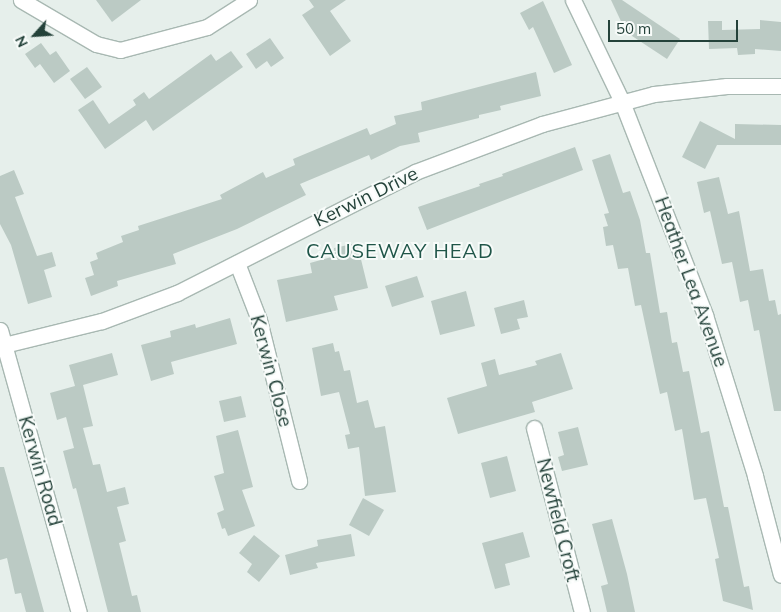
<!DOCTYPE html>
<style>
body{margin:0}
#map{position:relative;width:781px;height:612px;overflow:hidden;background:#e6efeb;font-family:Mulish,sans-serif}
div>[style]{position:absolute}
.building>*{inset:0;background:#bbcac4}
.roads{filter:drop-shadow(1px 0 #a8b8b2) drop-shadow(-1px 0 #a8b8b2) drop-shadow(0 1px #a8b8b2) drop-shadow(0 -1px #a8b8b2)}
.minor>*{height:15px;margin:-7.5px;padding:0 7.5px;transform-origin:7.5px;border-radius:7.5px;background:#fff}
span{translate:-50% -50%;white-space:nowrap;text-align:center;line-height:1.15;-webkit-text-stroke:4px #f7fbf9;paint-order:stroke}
.street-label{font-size:19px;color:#24423a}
.neighbourhood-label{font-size:20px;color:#1f5548;letter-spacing:1px}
.north{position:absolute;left:10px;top:10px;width:50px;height:50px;-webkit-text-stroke:4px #f7fbf9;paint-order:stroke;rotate:244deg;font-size:14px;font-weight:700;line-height:20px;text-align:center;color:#24423a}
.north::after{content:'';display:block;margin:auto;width:18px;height:22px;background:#24423a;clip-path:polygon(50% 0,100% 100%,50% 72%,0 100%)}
.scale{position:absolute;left:608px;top:20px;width:130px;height:22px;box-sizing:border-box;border:2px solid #24423a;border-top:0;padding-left:6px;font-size:15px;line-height:18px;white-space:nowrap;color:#24423a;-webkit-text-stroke:4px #f7fbf9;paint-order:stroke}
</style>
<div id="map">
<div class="building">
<div style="clip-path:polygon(96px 0,141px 0,112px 22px)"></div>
<div style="clip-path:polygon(309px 0,346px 0,330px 11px,351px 41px,330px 56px,302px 15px,314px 7px)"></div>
<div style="clip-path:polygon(611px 0,622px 0,680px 39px,667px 59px,626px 32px)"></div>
<div style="clip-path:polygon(543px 1px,572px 65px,554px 73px,533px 27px,529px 30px,520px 13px)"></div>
<div style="clip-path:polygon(760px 20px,781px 22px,781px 51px,755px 49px,755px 54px,738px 55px,737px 48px,709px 49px,708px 21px,722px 21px,722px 30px,760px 29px)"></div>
<div style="clip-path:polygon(270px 38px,284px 58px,271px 67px,267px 61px,256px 69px,246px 54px)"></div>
<div style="clip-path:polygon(41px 43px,50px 55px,56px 51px,70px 71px,54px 83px,40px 64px,35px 68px,25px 54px)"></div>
<div style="clip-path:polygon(231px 51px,243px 67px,153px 131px,146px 120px,105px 149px,78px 110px,93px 100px,109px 124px,136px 105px,133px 100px,144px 92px,149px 99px,211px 54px,216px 61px)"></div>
<div style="clip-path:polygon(87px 67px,102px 87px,85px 99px,70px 79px)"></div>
<div style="clip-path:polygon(536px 72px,541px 96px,500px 106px,501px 110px,479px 115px,479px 118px,418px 133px,420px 142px,400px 146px,371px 160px,369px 155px,300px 184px,306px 195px,237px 229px,173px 254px,176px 264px,117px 281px,118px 286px,91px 296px,85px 278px,94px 275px,90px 262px,98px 259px,96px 253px,123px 242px,121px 236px,139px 230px,138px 226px,222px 199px,220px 195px,263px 172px,266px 178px,295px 165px,293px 159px,367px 128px,370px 135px,396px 124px,394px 116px,422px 110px,421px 102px)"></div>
<div style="clip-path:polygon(700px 121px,735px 139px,735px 124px,781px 125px,781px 145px,717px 145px,705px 169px,682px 157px)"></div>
<div style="clip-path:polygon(575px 147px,583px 170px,427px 230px,418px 207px,480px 186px,479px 184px,503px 176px,502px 174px)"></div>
<div style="clip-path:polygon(610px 154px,623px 193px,630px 191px,640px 220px,646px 253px,650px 253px,660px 313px,667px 312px,672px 343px,677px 342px,683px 372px,689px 371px,701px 433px,709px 431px,724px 507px,728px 507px,744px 587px,749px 586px,753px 610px,723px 601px,715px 559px,719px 558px,706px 498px,694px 500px,682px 429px,675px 431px,667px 392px,660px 394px,641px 305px,635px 306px,628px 268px,618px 269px,613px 245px,606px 246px,603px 227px,608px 226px,604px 214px,609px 213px,592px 160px)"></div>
<div style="clip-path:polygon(14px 170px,24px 194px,15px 197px,37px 256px,52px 252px,56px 266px,44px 270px,52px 297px,28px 304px,11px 245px,0 224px,0 176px)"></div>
<div style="clip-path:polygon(719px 177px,728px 214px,739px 211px,750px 271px,763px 269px,769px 301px,775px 300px,778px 315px,781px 314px,781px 411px,774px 411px,759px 330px,754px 331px,748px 300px,740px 302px,732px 262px,722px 264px,710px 211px,704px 213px,697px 182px)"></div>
<div style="clip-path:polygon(357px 243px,368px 288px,334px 296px,338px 310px,286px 322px,277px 280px,312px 273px,310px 263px,335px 256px,334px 248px)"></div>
<div style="clip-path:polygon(417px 276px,424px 297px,392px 307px,385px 286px)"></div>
<div style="clip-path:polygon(466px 291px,475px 326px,440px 335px,431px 301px)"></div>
<div style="clip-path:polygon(524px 300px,528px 317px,517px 319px,520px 329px,501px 334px,494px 308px)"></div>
<div style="clip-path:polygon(230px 318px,237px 344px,171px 362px,174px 374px,151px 381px,141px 345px,171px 337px,170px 331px,195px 324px,196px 328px)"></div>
<div style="clip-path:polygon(333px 343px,335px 352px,339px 351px,344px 371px,350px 370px,357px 403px,368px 400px,375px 428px,385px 426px,396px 492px,365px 496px,359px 447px,348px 449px,345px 435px,350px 434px,339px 392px,321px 396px,312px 348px)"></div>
<div style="clip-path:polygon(112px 353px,118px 375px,83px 385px,93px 426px,83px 428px,93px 465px,100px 464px,107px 492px,125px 487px,129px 504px,117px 507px,126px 541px,119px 543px,132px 596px,137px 595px,141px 612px,108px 612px,76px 488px,73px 489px,63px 451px,74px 448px,66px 417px,57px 420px,50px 393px,75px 386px,69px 365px)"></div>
<div style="clip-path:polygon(561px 353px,573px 389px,532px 402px,535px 412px,458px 434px,447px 398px,487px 386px,481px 363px,495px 359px,499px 375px,537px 365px,535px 361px)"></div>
<div style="clip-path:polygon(241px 396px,246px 417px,224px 422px,219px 401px)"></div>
<div style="clip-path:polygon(578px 427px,588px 465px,562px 471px,558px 457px,564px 455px,558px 432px)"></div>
<div style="clip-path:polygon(238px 430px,253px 487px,242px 490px,255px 526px,228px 536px,225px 528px,222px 529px,217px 513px,224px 510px,214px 476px,224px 473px,216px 436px)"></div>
<div style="clip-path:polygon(507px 456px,516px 491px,490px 498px,481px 463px)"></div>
<div style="clip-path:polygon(0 467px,4px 467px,44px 612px,26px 612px,21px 593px,15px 594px,7px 558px,0 560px)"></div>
<div style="clip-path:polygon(363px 498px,384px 510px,369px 536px,349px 525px)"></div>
<div style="clip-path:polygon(612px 519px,627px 574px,635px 612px,607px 612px,601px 586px,608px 584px,592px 524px)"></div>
<div style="clip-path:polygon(523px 532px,530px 557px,505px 564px,510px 585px,495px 589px,482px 543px)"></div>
<div style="clip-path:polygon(351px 534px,355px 556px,316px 563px,318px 568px,290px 575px,285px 555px,318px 546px,317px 540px)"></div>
<div style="clip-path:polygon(254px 535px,280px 556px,259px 582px,247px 572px,252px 564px,239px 553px)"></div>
</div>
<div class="roads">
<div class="minor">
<div style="left:21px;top:0;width:87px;rotate:30.4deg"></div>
<div style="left:96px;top:44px;width:25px;rotate:14deg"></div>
<div style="left:120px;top:50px;width:90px;rotate:-14.8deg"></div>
<div style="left:207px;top:27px;width:50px;rotate:-32.7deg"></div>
<div style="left:573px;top:0;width:113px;rotate:64.3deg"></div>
<div style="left:622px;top:102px;width:229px;rotate:68.7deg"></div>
<div style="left:705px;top:315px;width:169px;rotate:72.7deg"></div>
<div style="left:755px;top:476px;width:102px;rotate:75.3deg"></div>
<div style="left:237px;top:263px;width:61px;rotate:68.9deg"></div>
<div style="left:259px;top:320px;width:166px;rotate:76deg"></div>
<div style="left:0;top:330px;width:293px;rotate:74.4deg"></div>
<div style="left:4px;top:345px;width:101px;rotate:-13.8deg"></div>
<div style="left:102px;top:321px;width:80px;rotate:-20.5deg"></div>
<div style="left:177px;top:293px;width:267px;rotate:-26.9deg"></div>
<div style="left:415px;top:172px;width:136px;rotate:-20.7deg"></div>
<div style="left:542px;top:124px;width:116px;rotate:-15deg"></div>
<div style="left:654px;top:94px;width:73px;rotate:-6.3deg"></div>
<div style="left:727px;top:86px;width:54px"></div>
<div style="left:534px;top:428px;width:190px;rotate:75.4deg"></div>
</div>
</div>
<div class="street-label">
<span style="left:366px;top:197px;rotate:-26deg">Kerwin Drive</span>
<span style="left:691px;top:282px;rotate:70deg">Heather Lea Avenue</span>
<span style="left:271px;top:371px;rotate:75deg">Kerwin Close</span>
<span style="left:40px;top:471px;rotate:74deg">Kerwin Road</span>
<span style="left:558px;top:520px;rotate:76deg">Newfield Croft</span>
</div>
<div class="neighbourhood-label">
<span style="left:400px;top:250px">CAUSEWAY HEAD</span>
</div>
<div class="north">N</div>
<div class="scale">50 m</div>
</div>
